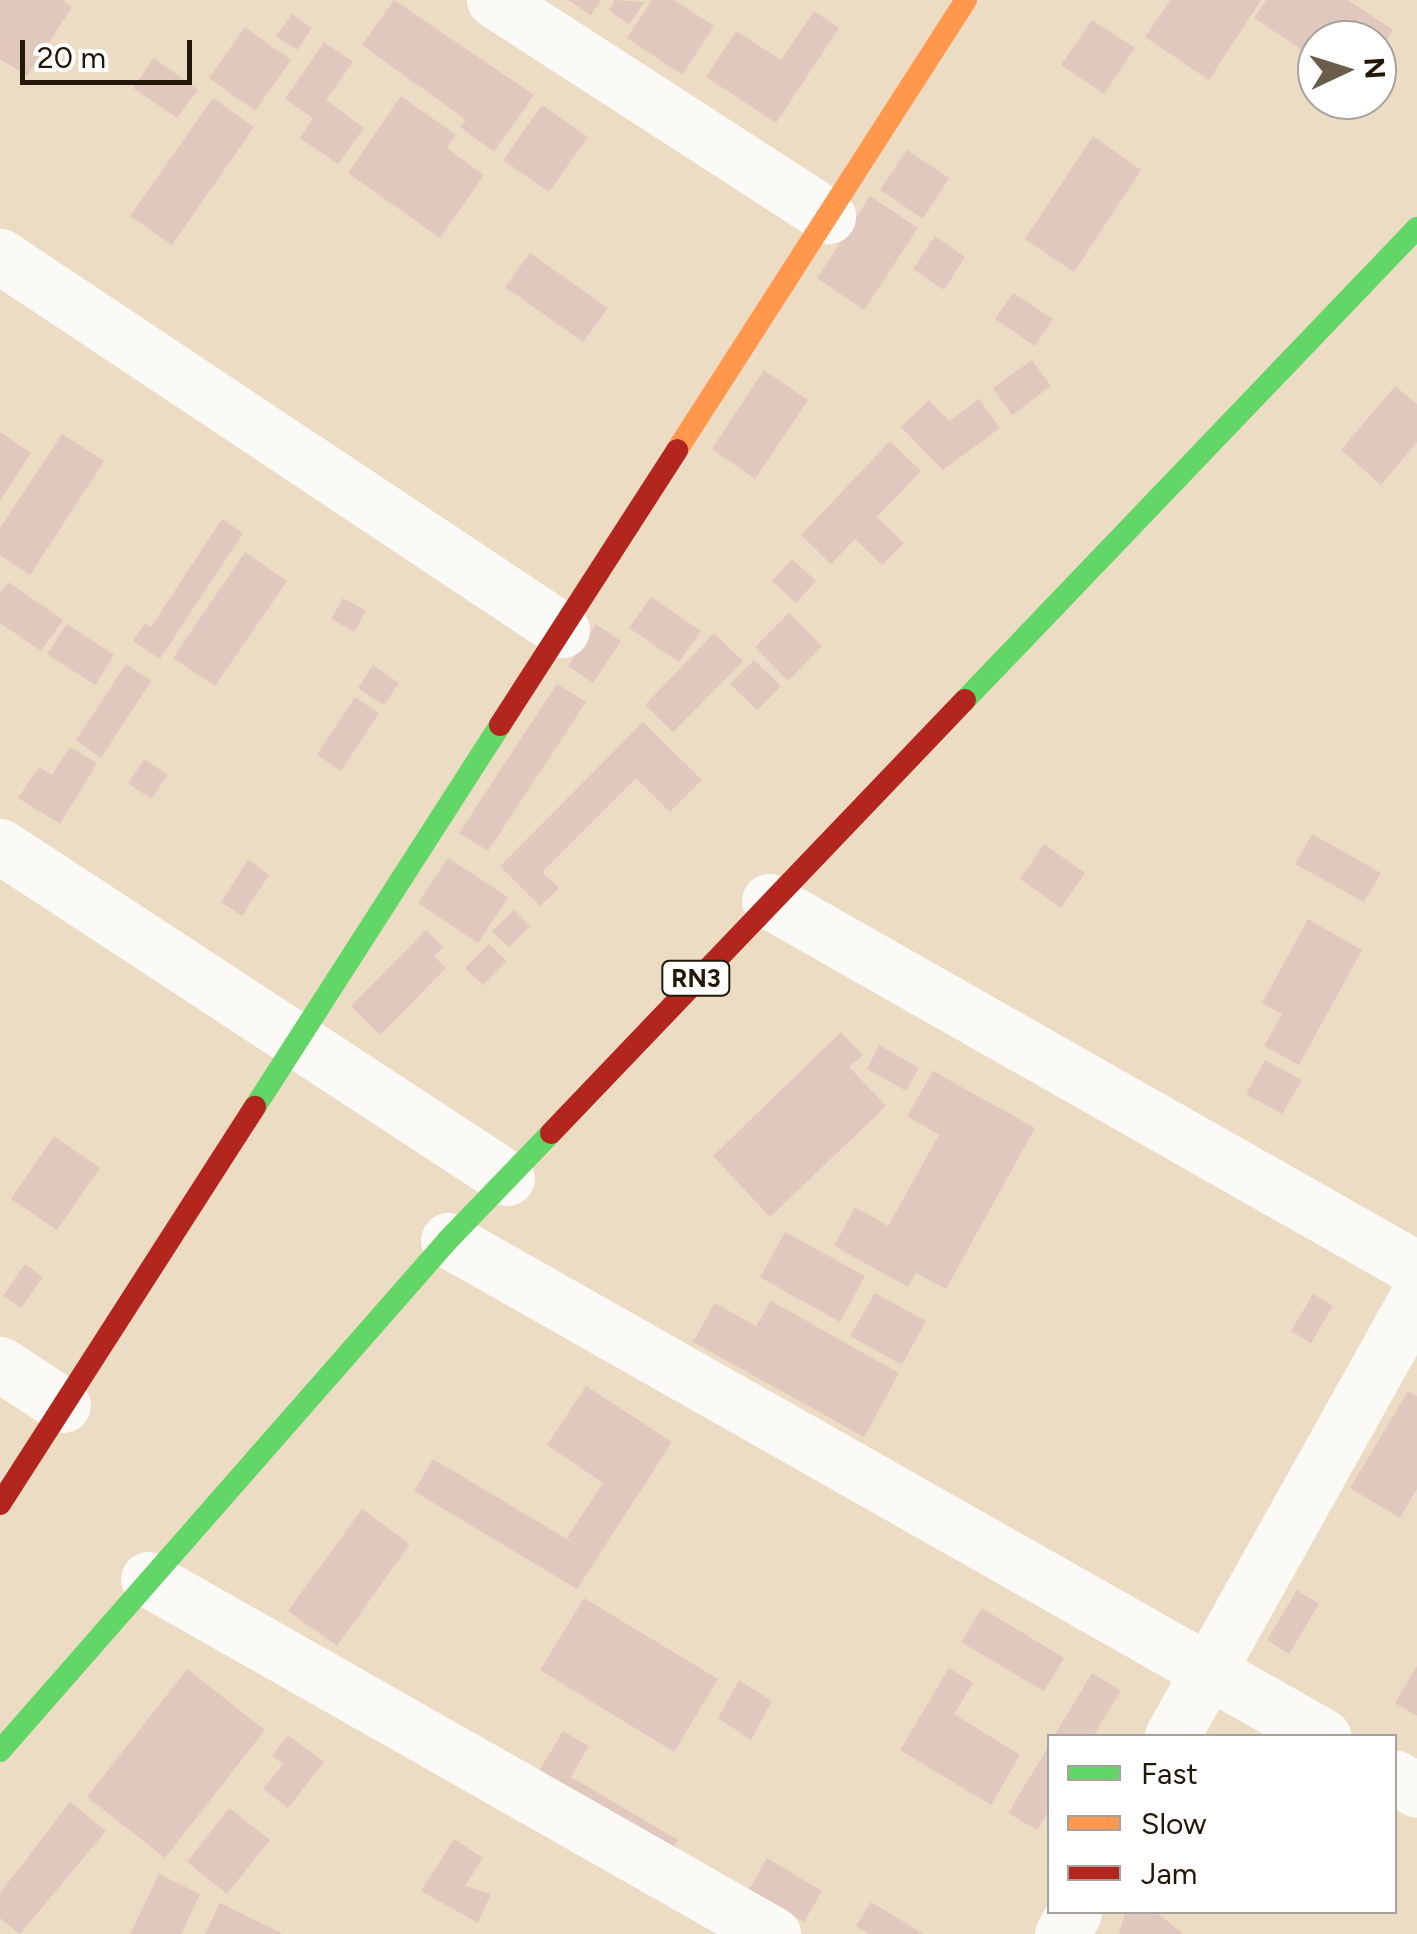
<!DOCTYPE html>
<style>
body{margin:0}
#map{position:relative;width:1417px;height:1934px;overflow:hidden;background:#eddcc4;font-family:Figtree,sans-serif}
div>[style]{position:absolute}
.building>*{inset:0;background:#e0c8be}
.street>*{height:55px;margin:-27.5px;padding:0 27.5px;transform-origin:27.5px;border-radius:27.5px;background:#fcfaf6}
.fast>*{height:22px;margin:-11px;padding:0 11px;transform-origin:11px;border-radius:11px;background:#63d668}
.slow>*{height:22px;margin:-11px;padding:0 11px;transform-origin:11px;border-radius:11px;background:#ff974d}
.jam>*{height:22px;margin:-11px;padding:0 11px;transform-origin:11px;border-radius:11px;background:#b3261e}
span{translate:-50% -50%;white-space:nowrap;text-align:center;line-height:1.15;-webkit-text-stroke:8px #fff;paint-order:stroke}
.shield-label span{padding:2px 8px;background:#fff;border:2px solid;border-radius:8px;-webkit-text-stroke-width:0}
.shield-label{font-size:25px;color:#231807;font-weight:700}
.legend{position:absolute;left:1047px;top:1734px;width:350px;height:180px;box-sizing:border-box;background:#fff;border:2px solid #a7a39c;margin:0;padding:12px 18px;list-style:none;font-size:30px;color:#231807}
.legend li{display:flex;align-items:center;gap:20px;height:50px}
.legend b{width:50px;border:2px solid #a7a39c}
.north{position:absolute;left:1297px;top:20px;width:100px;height:100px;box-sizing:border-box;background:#fff;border:2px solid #a7a39c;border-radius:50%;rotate:86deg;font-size:28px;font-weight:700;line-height:40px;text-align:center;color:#231807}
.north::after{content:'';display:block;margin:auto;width:35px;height:45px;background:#6a5d49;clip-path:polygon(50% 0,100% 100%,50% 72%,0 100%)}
.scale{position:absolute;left:20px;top:40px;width:172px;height:45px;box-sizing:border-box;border:5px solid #231807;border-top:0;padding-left:12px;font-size:30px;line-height:35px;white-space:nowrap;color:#231807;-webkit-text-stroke:8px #fff;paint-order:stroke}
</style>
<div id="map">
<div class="building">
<div style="clip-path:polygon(0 0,62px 0,72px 7px,27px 76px,0 59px)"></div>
<div style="clip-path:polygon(394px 0,534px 95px,494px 152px,460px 127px,466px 120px,362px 45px)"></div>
<div style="clip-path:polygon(568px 0,601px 0,591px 15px)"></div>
<div style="clip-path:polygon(615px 0,644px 2px,629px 25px,609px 10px)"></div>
<div style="clip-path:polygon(652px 0,674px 0,714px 26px,682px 75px,627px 38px)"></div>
<div style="clip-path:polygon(1170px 0,1261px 0,1209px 80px,1145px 37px)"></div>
<div style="clip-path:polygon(1266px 0,1348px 0,1393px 30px,1377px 55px,1377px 40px,1317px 40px,1317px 60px,1254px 18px)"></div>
<div style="clip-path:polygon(814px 11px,839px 28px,776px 123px,706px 77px,736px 31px,781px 60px)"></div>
<div style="clip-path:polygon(292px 14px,312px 28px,297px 50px,276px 36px)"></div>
<div style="clip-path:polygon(1092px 20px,1135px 48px,1104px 94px,1061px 65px)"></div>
<div style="clip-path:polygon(245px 27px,291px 60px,255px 111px,209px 78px)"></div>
<div style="clip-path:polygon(324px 42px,353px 62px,326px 100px,364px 128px,338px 164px,300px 138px,313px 118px,285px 99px)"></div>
<div style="clip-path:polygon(154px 58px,198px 90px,177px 118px,133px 88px)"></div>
<div style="clip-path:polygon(401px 96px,456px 135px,447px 148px,484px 175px,440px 238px,348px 173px)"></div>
<div style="clip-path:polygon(213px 98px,254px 127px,172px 245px,130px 216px)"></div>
<div style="clip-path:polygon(542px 105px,588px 137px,549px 192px,503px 160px)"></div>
<div style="clip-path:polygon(1093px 136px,1141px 170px,1074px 272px,1025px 239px)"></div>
<div style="clip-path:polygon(907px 150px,949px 178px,923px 219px,880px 190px)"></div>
<div style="clip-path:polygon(870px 196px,918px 228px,864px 310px,817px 278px)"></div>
<div style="clip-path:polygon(935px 236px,965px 257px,944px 290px,913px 269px)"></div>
<div style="clip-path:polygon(530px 253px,608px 308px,583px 342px,505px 287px)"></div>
<div style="clip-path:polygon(1013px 293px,1053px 319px,1035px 346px,995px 319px)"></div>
<div style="clip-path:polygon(1032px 360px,1051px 386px,1012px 415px,993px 388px)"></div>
<div style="clip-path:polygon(764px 370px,808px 400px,755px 479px,712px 449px)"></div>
<div style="clip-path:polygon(1395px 386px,1417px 404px,1417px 442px,1381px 485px,1341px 450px)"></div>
<div style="clip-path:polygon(979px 399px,1000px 428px,943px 470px,901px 427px,929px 400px,949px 421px)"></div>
<div style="clip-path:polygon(0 432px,31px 453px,0 501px)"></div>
<div style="clip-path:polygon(62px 434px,104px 461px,30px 575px,0 555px,0 528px)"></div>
<div style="clip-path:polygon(890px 441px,921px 471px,877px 517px,904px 543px,882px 565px,855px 539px,831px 564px,801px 535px)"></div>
<div style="clip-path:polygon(222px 519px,243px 533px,160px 659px,133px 641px,145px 623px,151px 627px)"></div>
<div style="clip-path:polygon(245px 552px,287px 581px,215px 686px,173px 658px)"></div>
<div style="clip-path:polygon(792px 559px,816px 581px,796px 603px,772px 581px)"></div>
<div style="clip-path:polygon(8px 582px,63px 620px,41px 651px,0 623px,0 593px)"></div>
<div style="clip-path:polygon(651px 597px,701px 631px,679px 662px,629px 628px)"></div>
<div style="clip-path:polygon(343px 598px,366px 611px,354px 632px,331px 619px)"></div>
<div style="clip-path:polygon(789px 613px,822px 646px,788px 681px,755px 647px)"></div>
<div style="clip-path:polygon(67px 624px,114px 655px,95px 685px,47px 654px)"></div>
<div style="clip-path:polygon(596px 624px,621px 641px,593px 683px,568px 666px)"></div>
<div style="clip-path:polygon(714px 633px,743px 661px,673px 732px,645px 705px)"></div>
<div style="clip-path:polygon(754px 660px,781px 686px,757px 710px,730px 684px)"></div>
<div style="clip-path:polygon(126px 664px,151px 681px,101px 758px,76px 740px)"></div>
<div style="clip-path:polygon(373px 665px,399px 683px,384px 705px,358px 688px)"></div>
<div style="clip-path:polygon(557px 684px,586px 702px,488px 851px,459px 833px)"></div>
<div style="clip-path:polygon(355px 697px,379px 713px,341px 771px,317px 755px)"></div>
<div style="clip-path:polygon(643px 722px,702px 780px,670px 812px,636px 778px,542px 872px,559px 888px,540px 906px,500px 866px)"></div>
<div style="clip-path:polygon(70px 747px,97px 763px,60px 824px,18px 798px,39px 767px,52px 775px)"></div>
<div style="clip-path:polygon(144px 759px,168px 775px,151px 799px,128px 783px)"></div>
<div style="clip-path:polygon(1312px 834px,1381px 873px,1364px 902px,1295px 864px)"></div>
<div style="clip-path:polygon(1044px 844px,1085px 873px,1061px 908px,1020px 879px)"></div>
<div style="clip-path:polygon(448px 858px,508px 897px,478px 943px,418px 903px)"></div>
<div style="clip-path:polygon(248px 860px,269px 875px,242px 916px,221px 902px)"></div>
<div style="clip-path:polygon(514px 910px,530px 926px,509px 947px,492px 931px)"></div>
<div style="clip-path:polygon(1308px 919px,1362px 950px,1299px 1065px,1264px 1046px,1282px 1014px,1262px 1003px)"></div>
<div style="clip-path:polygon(426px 930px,443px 947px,434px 956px,446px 968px,380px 1035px,351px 1006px)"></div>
<div style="clip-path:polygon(489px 944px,507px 961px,483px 985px,465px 968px)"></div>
<div style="clip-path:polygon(841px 1032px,863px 1055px,849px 1067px,886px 1106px,770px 1217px,713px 1156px)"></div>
<div style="clip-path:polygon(879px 1045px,919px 1068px,906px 1091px,867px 1069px)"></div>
<div style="clip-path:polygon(1265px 1060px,1302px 1080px,1282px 1114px,1246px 1094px)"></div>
<div style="clip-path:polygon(933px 1071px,1035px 1128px,946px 1289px,916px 1273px,908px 1287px,834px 1246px,855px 1207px,888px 1226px,939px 1135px,907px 1116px)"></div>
<div style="clip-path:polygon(54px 1136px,100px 1168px,57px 1230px,11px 1199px)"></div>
<div style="clip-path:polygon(785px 1232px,865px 1276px,840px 1322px,760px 1277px)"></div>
<div style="clip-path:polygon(25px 1264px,43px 1277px,21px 1308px,3px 1296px)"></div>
<div style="clip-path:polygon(875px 1293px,926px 1321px,902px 1365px,850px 1336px)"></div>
<div style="clip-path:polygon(1313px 1294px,1333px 1306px,1311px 1343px,1291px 1331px)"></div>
<div style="clip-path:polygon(771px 1301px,899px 1373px,864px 1437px,693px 1342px,715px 1303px,756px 1326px)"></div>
<div style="clip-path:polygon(586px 1386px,672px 1442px,577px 1589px,414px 1491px,433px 1459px,580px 1547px,567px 1538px,603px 1483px,547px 1445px)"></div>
<div style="clip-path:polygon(1408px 1391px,1417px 1396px,1417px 1489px,1400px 1518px,1350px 1488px)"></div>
<div style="clip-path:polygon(362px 1509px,410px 1544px,337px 1646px,288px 1611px)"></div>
<div style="clip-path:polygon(1297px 1590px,1319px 1604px,1289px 1654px,1267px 1640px)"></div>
<div style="clip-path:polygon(584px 1598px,718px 1679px,674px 1752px,540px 1670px)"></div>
<div style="clip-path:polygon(982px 1608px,1064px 1658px,1044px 1691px,961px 1642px)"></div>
<div style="clip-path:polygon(1417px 1666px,1417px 1716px,1395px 1703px)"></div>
<div style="clip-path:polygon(949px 1668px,973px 1683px,954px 1714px,1020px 1755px,991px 1805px,900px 1750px)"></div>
<div style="clip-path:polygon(187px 1669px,265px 1730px,165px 1858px,87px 1797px)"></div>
<div style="clip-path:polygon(1092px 1673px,1121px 1691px,1093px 1736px,1054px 1736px)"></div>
<div style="clip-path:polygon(739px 1680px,772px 1701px,751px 1740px,718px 1718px)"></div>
<div style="clip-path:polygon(563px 1731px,589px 1746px,571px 1777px,678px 1840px,659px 1871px,527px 1791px)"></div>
<div style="clip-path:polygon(288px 1735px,324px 1762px,288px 1808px,263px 1789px,283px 1764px,272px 1756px)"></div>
<div style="clip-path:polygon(1050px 1744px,1050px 1809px,1037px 1830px,1008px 1813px)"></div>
<div style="clip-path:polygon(70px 1802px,106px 1831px,20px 1934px,0 1918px,0 1893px)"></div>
<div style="clip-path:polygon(229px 1808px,270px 1840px,227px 1894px,187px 1862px)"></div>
<div style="clip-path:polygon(454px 1839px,483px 1858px,465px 1886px,491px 1894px,478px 1923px,421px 1891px)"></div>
<div style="clip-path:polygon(767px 1858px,822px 1891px,804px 1922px,749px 1890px)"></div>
<div style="clip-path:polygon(159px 1874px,200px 1894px,181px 1934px,130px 1934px)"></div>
<div style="clip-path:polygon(871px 1902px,924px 1934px,869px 1934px,856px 1926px)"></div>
<div style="clip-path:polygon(220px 1903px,283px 1934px,205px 1934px)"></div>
<div style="clip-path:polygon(1125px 1912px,1156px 1912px,1183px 1934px,1119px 1934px)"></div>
</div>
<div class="street">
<div style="left:494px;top:0;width:398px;rotate:32.9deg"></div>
<div style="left:0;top:256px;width:675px;rotate:33.64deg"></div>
<div style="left:0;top:846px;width:606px;rotate:33.22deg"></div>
<div style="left:769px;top:901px;width:745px;rotate:29.59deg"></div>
<div style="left:448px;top:1240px;width:1006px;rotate:29.55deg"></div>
<div style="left:0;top:1364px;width:75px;rotate:33.1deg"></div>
<div style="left:148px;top:1579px;width:719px;rotate:29.6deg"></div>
<div style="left:1172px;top:1736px;width:503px;rotate:-60.83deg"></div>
<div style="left:1394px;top:1777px;width:26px;rotate:29deg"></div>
<div style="left:1062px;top:1934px;width:25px;rotate:-61deg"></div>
</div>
<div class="fast">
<div style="left:965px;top:700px;width:654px;rotate:-46.24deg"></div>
<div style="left:255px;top:1107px;width:454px;rotate:-57.3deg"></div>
<div style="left:0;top:1751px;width:680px;rotate:-48.76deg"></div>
<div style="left:448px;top:1240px;width:149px;rotate:-46.1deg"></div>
</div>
<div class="slow">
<div style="left:677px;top:450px;width:535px;rotate:-57.29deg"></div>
</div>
<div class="jam">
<div style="left:500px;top:725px;width:327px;rotate:-57.2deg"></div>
<div style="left:551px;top:1133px;width:599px;rotate:-46.29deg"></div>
<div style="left:0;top:1504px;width:472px;rotate:-57.3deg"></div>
</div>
<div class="shield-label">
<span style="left:696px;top:978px">RN3</span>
</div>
<ul class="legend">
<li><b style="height:12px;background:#63d668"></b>Fast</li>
<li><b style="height:12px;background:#ff974d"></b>Slow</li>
<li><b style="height:12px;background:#b3261e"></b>Jam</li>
</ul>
<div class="north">N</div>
<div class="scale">20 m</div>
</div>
